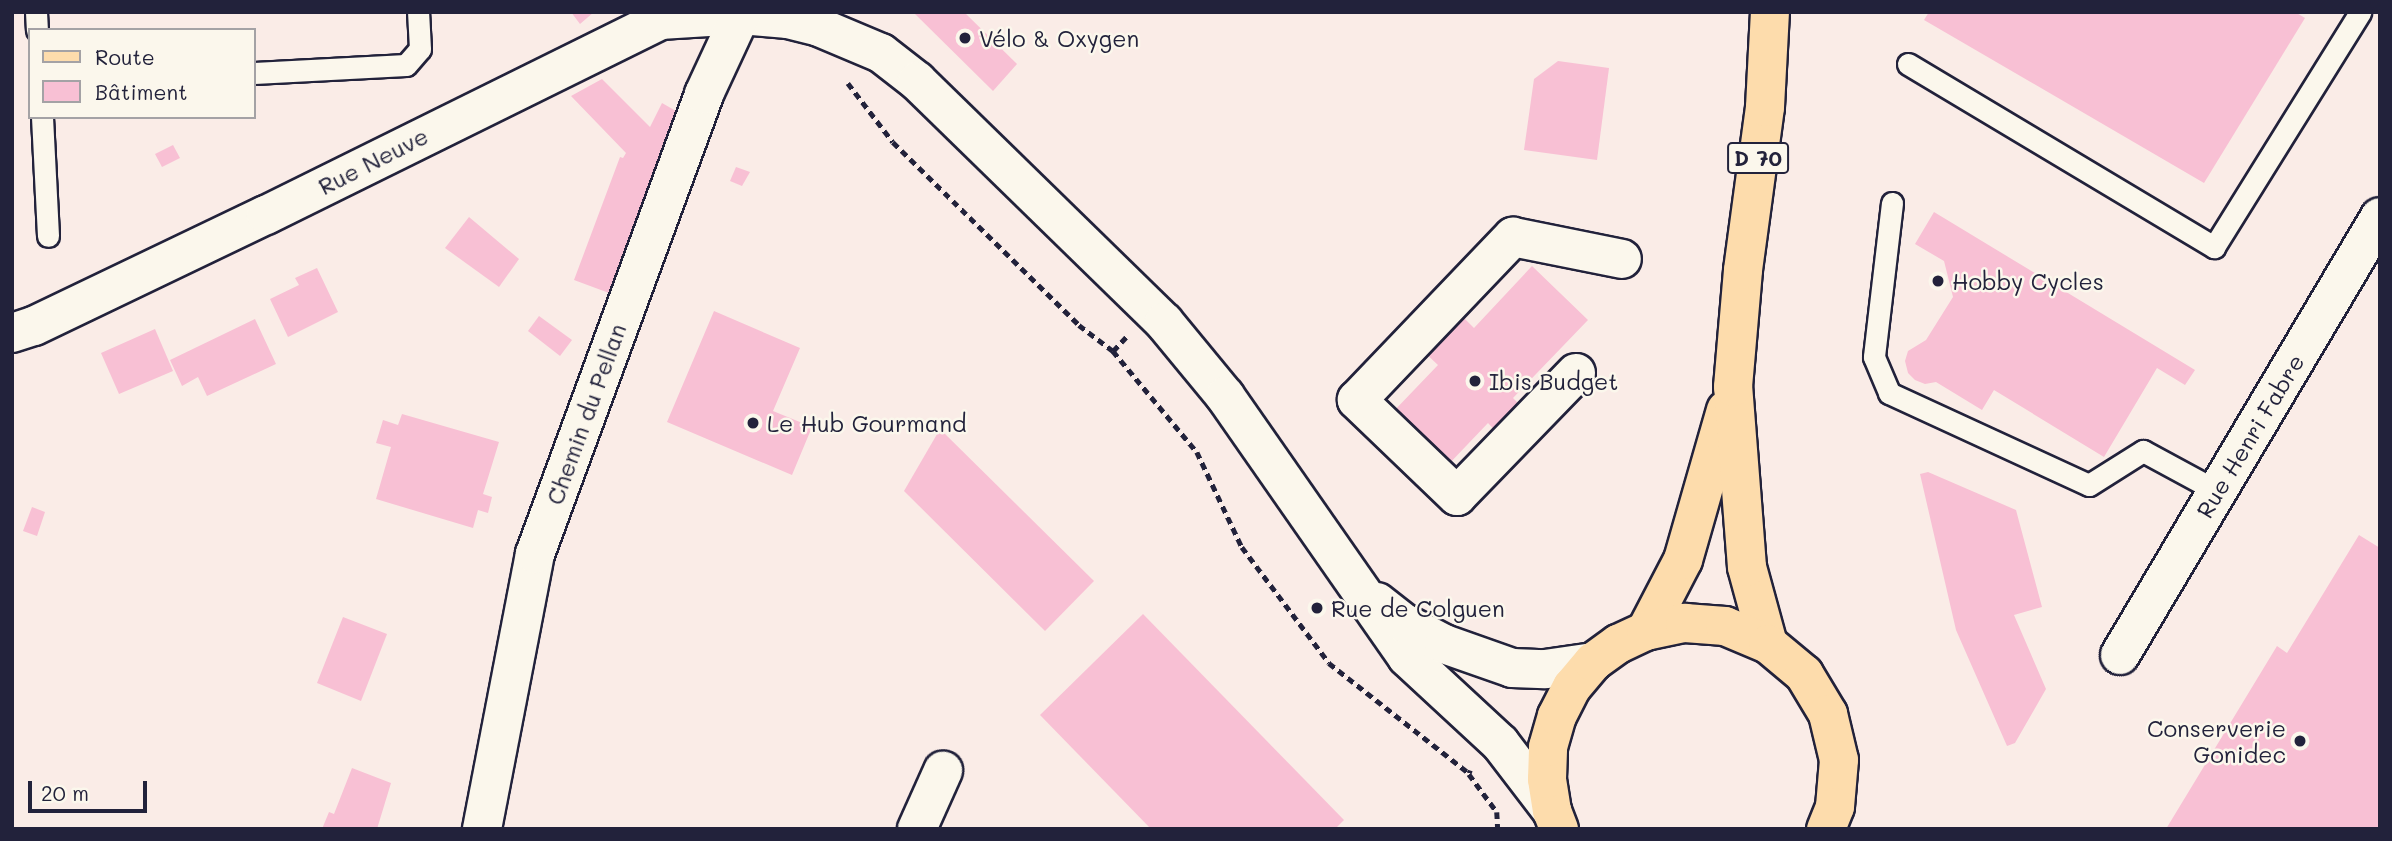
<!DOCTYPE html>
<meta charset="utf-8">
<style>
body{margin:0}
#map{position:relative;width:2392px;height:841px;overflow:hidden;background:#faece7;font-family:Mali,sans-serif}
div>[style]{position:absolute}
.building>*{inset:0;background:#f8c0d4}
.path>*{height:4.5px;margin-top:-2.25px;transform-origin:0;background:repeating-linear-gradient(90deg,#22223b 0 7px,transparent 0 12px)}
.roads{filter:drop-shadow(2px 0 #22223b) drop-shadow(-2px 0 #22223b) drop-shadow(0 2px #22223b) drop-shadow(0 -2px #22223b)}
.lane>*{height:21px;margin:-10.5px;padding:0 10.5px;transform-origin:10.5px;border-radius:10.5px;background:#fbf7ec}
.street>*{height:38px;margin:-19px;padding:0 19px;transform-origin:19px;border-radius:19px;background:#fbf7ec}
.primary>*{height:38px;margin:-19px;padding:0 19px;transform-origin:19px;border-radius:19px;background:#fddcac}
.dots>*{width:19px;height:19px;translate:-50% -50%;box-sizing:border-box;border:4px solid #fbf7ec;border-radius:50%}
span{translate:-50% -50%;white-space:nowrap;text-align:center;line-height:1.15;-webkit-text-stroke:5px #fbf7ec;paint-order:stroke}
.shield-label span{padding:2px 5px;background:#fbf7ec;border:2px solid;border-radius:5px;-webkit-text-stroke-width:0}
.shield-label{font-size:21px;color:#22223b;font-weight:700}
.poi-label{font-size:23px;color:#22223b}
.left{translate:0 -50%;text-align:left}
.right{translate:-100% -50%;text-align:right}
.street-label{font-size:23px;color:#22223b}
.frame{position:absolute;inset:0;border:14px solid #22223b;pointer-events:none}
.legend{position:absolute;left:28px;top:28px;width:228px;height:91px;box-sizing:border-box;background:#fbf7ec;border:2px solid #a4a2a5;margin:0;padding:9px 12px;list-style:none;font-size:21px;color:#22223b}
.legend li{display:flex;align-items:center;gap:14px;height:35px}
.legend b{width:35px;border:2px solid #a4a2a5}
.scale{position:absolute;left:28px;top:781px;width:119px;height:32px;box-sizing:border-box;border:4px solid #22223b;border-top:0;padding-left:9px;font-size:21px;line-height:24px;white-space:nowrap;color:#22223b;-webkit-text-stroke:5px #fbf7ec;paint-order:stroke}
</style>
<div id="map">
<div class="building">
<div style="clip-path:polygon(571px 12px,594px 12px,580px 24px)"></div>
<div style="clip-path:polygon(913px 12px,964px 12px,1017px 64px,993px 91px)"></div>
<div style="clip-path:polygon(1929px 12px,2295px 12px,2305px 18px,2204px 183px,1924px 20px)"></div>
<div style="clip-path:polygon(1558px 61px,1609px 68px,1597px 160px,1524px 150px,1534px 79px)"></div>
<div style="clip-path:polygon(602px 79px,650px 127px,662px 103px,676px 111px,609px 293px,574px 280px,620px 157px,623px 158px,626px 153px,571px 96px)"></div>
<div style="clip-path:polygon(173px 145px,180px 158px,162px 167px,155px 154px)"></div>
<div style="clip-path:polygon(736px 167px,750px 172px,742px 186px,730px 181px)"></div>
<div style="clip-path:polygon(1934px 212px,2195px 370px,2185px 385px,2157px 368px,2104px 457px,1994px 390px,1982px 410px,1936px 382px,1925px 384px,1915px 380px,1908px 373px,1905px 361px,1908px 351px,1926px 340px,1953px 297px,1944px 261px,1915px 244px)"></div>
<div style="clip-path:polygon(469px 217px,519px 259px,499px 287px,445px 248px)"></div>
<div style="clip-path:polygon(1532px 266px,1588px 320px,1513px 398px,1525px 410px,1500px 436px,1488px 423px,1446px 467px,1391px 414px,1438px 365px,1423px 351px,1460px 314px,1474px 328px)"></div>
<div style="clip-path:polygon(317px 268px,338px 312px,288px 337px,270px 299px,299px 285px,295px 278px)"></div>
<div style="clip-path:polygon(714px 311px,800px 348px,773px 411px,812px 427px,792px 475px,667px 422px)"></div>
<div style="clip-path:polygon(539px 316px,572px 340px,560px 356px,528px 331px)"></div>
<div style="clip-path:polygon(255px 319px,276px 364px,207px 396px,198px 377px,182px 386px,170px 360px)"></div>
<div style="clip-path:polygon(155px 329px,173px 371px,119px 394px,101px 353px)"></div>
<div style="clip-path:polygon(402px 414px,499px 442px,483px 494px,492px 497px,488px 513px,478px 510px,473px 528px,376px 499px,391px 447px,376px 443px,383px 420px,398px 425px)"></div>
<div style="clip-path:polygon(940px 429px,1094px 581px,1045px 631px,904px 491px)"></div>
<div style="clip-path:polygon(1928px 472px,2016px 510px,2042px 607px,2014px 615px,2046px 689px,2015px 743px,2007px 746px,1956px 630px,1920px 474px)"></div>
<div style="clip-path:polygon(32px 507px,45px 512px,37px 536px,23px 531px)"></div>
<div style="clip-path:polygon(2359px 535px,2380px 548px,2380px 829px,2166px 829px,2277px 646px,2287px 653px)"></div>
<div style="clip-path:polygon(1143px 614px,1344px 820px,1335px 829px,1151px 829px,1040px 715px)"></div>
<div style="clip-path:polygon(343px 617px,387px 634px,361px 701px,317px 683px)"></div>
<div style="clip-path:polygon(352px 768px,391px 783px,377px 829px,322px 829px,329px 812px,334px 814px)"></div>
</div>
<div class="path">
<div style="left:848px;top:83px;width:74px;rotate:52.7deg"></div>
<div style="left:893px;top:142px;width:261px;rotate:44.5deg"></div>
<div style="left:1079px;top:325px;width:43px;rotate:37.4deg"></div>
<div style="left:1113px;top:351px;width:19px;rotate:-47deg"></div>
<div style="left:1113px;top:351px;width:131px;rotate:50.3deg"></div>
<div style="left:1197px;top:452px;width:105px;rotate:64.7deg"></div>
<div style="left:1242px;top:547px;width:145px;rotate:53.1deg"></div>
<div style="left:1329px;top:663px;width:178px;rotate:38.2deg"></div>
<div style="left:1469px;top:773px;width:3px;rotate:-72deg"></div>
<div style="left:1469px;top:774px;width:47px;rotate:53.6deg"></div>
<div style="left:1497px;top:812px;width:17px;rotate:87deg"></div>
</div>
<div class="roads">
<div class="lane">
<div style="left:36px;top:12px;width:18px;rotate:87deg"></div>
<div style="left:1908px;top:64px;width:357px;rotate:30.9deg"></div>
<div style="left:2214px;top:247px;width:277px;rotate:-58.1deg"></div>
<div style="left:254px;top:73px;width:152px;rotate:-3deg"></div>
<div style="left:406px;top:65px;width:21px;rotate:-49deg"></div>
<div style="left:420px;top:49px;width:37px;rotate:-93deg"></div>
<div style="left:42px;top:117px;width:119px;rotate:87.1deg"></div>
<div style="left:1892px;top:203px;width:155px;rotate:96.7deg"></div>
<div style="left:1874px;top:357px;width:39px;rotate:67deg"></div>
<div style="left:1889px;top:393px;width:220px;rotate:24.7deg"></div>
<div style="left:2089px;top:485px;width:64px;rotate:-32.2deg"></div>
<div style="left:2143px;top:451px;width:84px;rotate:28.4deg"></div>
</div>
<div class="street">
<div style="left:12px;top:333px;width:23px;rotate:-18deg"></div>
<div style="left:34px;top:326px;width:257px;rotate:-25.6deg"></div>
<div style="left:266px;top:215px;width:440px;rotate:-26.3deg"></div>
<div style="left:660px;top:20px;width:81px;rotate:-3.5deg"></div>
<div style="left:741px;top:15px;width:47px;rotate:4.9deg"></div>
<div style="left:788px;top:19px;width:32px;rotate:14deg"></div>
<div style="left:819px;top:27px;width:67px;rotate:22.8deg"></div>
<div style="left:881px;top:53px;width:46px;rotate:37.9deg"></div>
<div style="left:917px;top:81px;width:345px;rotate:44.3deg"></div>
<div style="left:1164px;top:322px;width:96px;rotate:50.5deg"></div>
<div style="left:1225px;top:396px;width:318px;rotate:55.1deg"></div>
<div style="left:1407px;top:657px;width:127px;rotate:42.8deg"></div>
<div style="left:1500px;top:743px;width:86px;rotate:52.6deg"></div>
<div style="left:1576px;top:373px;width:171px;rotate:134.1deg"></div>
<div style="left:1457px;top:496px;width:139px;rotate:-136.2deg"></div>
<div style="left:1357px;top:400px;width:226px;rotate:-46.3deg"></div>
<div style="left:1513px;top:237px;width:111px;rotate:11.4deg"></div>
<div style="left:1377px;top:602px;width:34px;rotate:38deg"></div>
<div style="left:1404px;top:623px;width:45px;rotate:27.7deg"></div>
<div style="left:1444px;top:644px;width:72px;rotate:19.4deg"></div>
<div style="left:1512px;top:668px;width:33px;rotate:2deg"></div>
<div style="left:1545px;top:669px;width:49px;rotate:-8.3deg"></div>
<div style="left:2120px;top:655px;width:509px;rotate:-59.31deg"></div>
<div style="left:482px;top:829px;width:280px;rotate:-79.1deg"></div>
<div style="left:535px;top:554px;width:490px;rotate:-69.8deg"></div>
<div style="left:704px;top:94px;width:90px;rotate:-65.1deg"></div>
<div style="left:917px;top:829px;width:64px;rotate:-65.9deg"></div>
</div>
<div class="primary">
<div style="left:1646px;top:631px;width:80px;rotate:-62.5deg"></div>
<div style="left:1683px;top:560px;width:156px;rotate:-74deg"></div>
<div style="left:1768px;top:644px;width:80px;rotate:-105.3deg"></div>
<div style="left:1747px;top:567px;width:181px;rotate:-94.4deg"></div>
<div style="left:1733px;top:387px;width:117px;rotate:-85.1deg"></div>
<div style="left:1743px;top:270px;width:164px;rotate:-82.3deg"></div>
<div style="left:1765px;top:107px;width:95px;rotate:-87deg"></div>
<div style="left:1559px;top:829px;width:19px;rotate:-111deg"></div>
<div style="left:1552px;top:811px;width:32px;rotate:-99deg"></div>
<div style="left:1547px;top:779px;width:32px;rotate:-88deg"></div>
<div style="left:1548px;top:747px;width:32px;rotate:-74deg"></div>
<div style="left:1557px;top:716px;width:33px;rotate:-63deg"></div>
<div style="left:1572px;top:687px;width:33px;rotate:-50deg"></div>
<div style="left:1593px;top:662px;width:31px;rotate:-36deg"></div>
<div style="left:1618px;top:644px;width:31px;rotate:-25deg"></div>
<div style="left:1646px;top:631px;width:40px;rotate:-12deg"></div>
<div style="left:1685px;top:623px;width:40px;rotate:4.3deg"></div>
<div style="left:1725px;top:626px;width:47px;rotate:22.7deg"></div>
<div style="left:1768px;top:644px;width:47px;rotate:39.8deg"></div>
<div style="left:1804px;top:674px;width:47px;rotate:59deg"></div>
<div style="left:1828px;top:714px;width:47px;rotate:76.6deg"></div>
<div style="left:1839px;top:760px;width:47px;rotate:94.9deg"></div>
<div style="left:1835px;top:807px;width:24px;rotate:112deg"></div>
</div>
</div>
<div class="dots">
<div style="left:965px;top:38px;background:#22223b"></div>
<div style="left:1938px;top:281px;background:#22223b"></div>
<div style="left:1475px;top:381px;background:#22223b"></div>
<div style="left:753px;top:423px;background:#22223b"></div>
<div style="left:1317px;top:608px;background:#22223b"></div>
<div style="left:2300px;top:741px;background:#22223b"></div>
</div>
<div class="shield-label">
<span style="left:1758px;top:158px">D 70</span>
</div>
<div class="poi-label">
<span class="left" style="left:979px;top:38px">Vélo &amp; Oxygen</span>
<span class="left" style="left:1952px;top:281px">Hobby Cycles</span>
<span class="left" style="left:1489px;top:381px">Ibis Budget</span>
<span class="left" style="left:767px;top:423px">Le Hub Gourmand</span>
<span class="left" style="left:1331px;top:608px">Rue de Colguen</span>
<span class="right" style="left:2286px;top:741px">Conserverie<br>Gonidec</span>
</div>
<div class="street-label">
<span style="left:373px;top:161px;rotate:-27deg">Rue Neuve</span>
<span style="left:586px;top:414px;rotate:-70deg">Chemin du Pellan</span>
<span style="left:2250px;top:436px;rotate:-59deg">Rue Henri Fabre</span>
</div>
<div class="frame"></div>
<ul class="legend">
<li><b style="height:9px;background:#fddcac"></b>Route</li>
<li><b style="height:19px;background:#f8c0d4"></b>Bâtiment</li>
</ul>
<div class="scale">20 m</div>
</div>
